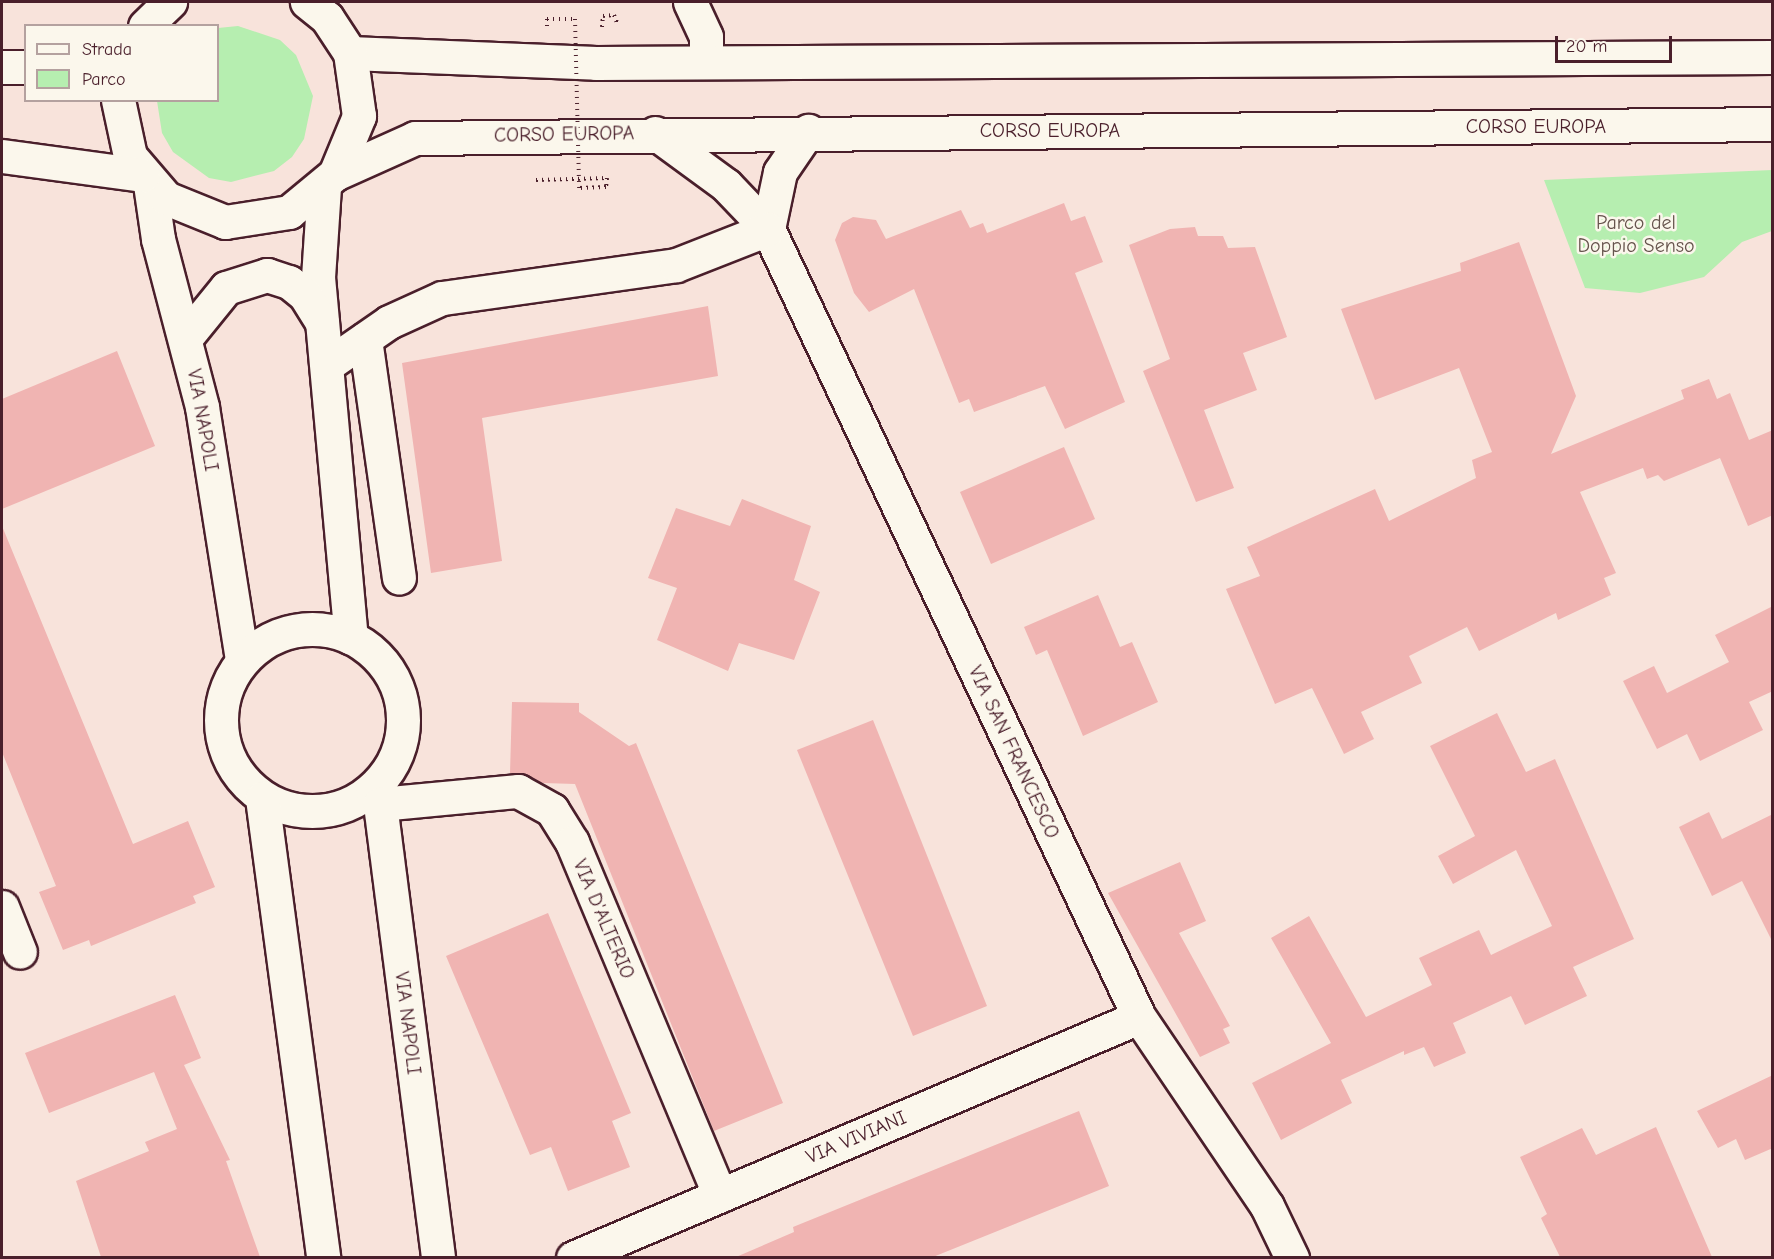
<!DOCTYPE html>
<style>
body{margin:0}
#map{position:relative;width:1774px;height:1259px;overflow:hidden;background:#f8e3db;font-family:"Comic Neue",sans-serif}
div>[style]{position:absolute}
.green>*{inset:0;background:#b6eeb0}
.building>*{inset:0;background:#f0b4b2}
.path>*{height:4px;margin-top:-2px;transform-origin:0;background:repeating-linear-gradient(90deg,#4a1f2b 0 1.5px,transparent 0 6px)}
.roads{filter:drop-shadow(2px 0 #4a1f2b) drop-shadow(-2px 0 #4a1f2b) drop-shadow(0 2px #4a1f2b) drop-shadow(0 -2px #4a1f2b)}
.minor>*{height:33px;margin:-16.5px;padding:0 16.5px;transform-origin:16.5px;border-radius:16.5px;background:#fbf7ec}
.minor>.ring{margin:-16.5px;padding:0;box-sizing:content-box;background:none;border:33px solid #fbf7ec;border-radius:50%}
.major>*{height:33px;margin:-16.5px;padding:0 16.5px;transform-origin:16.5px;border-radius:16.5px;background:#fbf7ec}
.path-bridge>*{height:4px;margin-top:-2px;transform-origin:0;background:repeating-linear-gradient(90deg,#4a1f2b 0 1.5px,transparent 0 6px)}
span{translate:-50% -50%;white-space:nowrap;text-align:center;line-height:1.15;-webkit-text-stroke:5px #fbf7ec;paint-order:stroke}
.street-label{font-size:20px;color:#4a1f2b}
.park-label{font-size:20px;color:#65534c}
.frame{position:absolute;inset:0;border:3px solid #4a1f2b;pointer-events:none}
.legend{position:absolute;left:24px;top:24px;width:195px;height:78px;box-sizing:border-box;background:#fbf7ec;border:2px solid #b4a19f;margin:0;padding:8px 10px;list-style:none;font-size:18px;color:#4a1f2b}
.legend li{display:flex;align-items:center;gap:12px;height:30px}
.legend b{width:30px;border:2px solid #b4a19f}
.scale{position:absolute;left:1555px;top:36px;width:117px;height:27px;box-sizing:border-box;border:3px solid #4a1f2b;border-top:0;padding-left:8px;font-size:18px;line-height:21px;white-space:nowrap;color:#4a1f2b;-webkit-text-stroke:4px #fbf7ec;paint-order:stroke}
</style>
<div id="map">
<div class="green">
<div style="clip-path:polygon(238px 26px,280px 40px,296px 55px,313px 96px,304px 139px,292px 157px,274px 171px,231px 182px,209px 178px,173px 152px,162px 133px,157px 101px,218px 100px,218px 28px)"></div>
<div style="clip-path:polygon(1772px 170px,1772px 231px,1742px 242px,1704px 277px,1640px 293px,1585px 288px,1544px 180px)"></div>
</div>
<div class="building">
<div style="clip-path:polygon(1064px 203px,1071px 221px,1085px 216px,1103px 262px,1075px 273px,1125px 402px,1065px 429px,1045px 386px,974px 412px,969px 399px,959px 403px,914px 289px,869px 312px,854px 293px,835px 240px,842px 223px,853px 217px,876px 220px,886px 239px,961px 210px,970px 228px,983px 223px,987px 233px)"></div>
<div style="clip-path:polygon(1195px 227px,1198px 236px,1223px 236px,1228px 248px,1255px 247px,1287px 337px,1243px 353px,1257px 390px,1204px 410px,1234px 488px,1196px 502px,1143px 371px,1170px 359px,1129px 245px,1170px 229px)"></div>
<div style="clip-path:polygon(1519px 242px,1576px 396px,1551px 454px,1684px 399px,1681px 390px,1709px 379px,1717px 399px,1730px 393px,1749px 440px,1773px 430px,1773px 515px,1748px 526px,1720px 458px,1664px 481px,1658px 475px,1647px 479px,1643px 468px,1580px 492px,1616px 573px,1604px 578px,1611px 595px,1558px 620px,1556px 613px,1479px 651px,1467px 627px,1409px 656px,1422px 683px,1361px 712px,1374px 739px,1344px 754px,1312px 688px,1275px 704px,1226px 589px,1260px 576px,1247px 547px,1375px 489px,1389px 521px,1476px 478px,1472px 460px,1492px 452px,1459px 368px,1375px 400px,1341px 309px,1461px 271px,1460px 263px)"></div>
<div style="clip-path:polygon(708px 306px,718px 376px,482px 418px,502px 561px,431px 573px,402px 363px)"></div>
<div style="clip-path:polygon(117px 351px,155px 446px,2px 509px,2px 399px)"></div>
<div style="clip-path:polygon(1064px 447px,1095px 519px,991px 564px,960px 492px)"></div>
<div style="clip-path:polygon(742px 499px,811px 526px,794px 580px,820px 592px,794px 660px,739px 643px,728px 671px,657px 640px,677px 588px,648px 578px,676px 508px,730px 526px)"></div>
<div style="clip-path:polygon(2px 526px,133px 844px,188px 821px,215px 887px,193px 896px,196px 903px,91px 946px,89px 940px,63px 950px,39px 892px,56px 886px,2px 752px)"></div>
<div style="clip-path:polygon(1098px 595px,1120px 647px,1132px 642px,1158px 702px,1083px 736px,1047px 650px,1036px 655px,1024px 627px)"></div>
<div style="clip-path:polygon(1773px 606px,1773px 691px,1749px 702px,1763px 730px,1700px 761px,1687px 734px,1657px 749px,1623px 681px,1654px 666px,1667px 693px,1729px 662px,1715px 635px)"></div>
<div style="clip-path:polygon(512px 702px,579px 703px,579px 712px,629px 746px,636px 743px,783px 1103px,714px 1131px,575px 784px,543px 783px,510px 773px)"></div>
<div style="clip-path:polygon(1497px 713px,1526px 772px,1555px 759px,1634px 939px,1573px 967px,1587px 996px,1525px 1025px,1511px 996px,1453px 1023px,1466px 1053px,1434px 1067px,1424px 1047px,1404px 1055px,1404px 1051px,1341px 1080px,1352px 1103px,1281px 1140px,1252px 1083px,1331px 1043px,1271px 938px,1309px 916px,1366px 1017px,1432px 985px,1419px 958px,1479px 930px,1491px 955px,1552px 926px,1516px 850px,1453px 884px,1438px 856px,1475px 836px,1430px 746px)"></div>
<div style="clip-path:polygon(873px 720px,987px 1006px,913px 1036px,797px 750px)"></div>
<div style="clip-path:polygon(1709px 812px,1722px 839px,1773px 814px,1773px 943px,1742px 881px,1712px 896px,1679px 827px)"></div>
<div style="clip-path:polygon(1180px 862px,1206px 921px,1179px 933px,1230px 1026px,1223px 1029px,1230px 1043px,1200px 1057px,1108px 893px)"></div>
<div style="clip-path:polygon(548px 913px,631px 1113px,612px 1121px,630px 1167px,568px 1191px,551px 1147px,530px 1155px,446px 956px)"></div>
<div style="clip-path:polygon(175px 995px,201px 1058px,184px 1065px,230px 1160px,226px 1161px,260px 1257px,101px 1257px,76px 1181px,149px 1151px,145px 1142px,177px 1129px,154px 1072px,49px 1113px,25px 1053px)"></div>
<div style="clip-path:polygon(1773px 1075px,1773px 1148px,1745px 1160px,1736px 1139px,1718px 1148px,1697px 1111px)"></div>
<div style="clip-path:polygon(1079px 1111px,1109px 1186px,933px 1257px,736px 1257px,794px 1232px,793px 1227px)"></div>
<div style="clip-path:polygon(1656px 1127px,1712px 1257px,1560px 1257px,1541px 1218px,1547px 1214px,1520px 1157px,1582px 1128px,1596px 1155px)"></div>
</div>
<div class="path">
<div style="left:547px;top:26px;width:7px;rotate:-90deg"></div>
<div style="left:547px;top:19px;width:28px"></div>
<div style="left:602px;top:27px;width:11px;rotate:-85deg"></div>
<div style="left:603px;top:16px;width:11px;rotate:-5deg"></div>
<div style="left:614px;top:15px;width:11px;rotate:68deg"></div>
<div style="left:536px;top:180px;width:71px;rotate:-1.6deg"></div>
<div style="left:607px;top:178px;width:9px;rotate:96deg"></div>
<div style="left:606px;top:187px;width:27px;rotate:178deg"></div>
</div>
<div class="roads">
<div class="minor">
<div style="left:690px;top:2px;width:38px;rotate:65deg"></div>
<div style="left:706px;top:37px;width:25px;rotate:90deg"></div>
<div style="left:655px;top:133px;width:88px;rotate:36.2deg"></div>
<div style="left:726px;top:185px;width:61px;rotate:46.3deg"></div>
<div style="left:768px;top:229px;width:871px;rotate:64.79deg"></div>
<div style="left:1139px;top:1017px;width:228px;rotate:55.9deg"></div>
<div style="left:1267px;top:1206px;width:58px;rotate:64.3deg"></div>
<div style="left:150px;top:184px;width:56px;rotate:81.7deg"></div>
<div style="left:158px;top:239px;width:174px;rotate:75.3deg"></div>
<div style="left:202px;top:407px;width:256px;rotate:81deg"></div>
<div style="left:324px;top:187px;width:90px;rotate:93.8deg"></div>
<div style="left:318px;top:277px;width:362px;rotate:84.8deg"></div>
<div style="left:768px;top:229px;width:58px;rotate:-78.1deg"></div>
<div style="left:780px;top:172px;width:50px;rotate:-55.7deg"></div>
<div style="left:187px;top:336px;width:62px;rotate:-50.9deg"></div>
<div style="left:226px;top:288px;width:43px;rotate:-17.6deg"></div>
<div style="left:267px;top:275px;width:23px;rotate:18deg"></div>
<div style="left:289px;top:282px;width:21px;rotate:39deg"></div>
<div style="left:305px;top:295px;width:32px;rotate:58deg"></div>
<div style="left:365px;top:339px;width:241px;rotate:81.9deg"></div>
<div style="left:327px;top:365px;width:75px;rotate:-34.7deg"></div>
<div style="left:389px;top:322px;width:58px;rotate:-24.4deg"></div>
<div style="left:442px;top:298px;width:236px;rotate:-8deg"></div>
<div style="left:676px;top:265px;width:99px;rotate:-21.4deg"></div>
<div class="ring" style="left:221px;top:629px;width:149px;height:149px"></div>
<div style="left:372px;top:790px;width:16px;rotate:60deg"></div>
<div style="left:380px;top:804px;width:458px;rotate:82.7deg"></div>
<div style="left:262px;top:798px;width:464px;rotate:82.4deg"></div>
<div style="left:380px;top:804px;width:139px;rotate:-5.4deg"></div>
<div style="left:518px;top:791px;width:39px;rotate:29deg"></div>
<div style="left:552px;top:810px;width:38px;rotate:58deg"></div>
<div style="left:572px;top:842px;width:383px;rotate:67.3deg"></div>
<div style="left:2px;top:907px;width:48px;rotate:68.2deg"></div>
<div style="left:573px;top:1258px;width:615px;rotate:-23.06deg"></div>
</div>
<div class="major">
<div style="left:145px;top:26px;width:35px;rotate:-44deg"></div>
<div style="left:350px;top:53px;width:246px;rotate:2.3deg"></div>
<div style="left:596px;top:63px;width:1176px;rotate:-0.29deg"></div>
<div style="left:2px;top:67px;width:24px"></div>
<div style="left:118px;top:100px;width:57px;rotate:77.9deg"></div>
<div style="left:130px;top:156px;width:55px;rotate:49.4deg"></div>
<div style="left:166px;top:198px;width:64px;rotate:22.1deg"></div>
<div style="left:225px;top:222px;width:65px;rotate:-8.9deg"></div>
<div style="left:289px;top:212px;width:60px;rotate:-39.6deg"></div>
<div style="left:335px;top:174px;width:63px;rotate:-67.5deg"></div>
<div style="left:359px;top:116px;width:64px;rotate:-98.1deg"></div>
<div style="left:350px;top:53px;width:42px;rotate:-123.3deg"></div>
<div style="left:327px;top:18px;width:26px;rotate:-141deg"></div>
<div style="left:2px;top:156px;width:142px;rotate:7.7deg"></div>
<div style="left:335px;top:174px;width:88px;rotate:-24.2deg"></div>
<div style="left:415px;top:138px;width:1357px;rotate:-0.59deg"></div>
</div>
</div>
<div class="path-bridge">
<div style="left:575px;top:19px;width:169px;rotate:88.6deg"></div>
</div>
<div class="street-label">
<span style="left:1536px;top:126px">CORSO EUROPA</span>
<span style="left:1050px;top:130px">CORSO EUROPA</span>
<span style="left:564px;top:134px;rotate:-1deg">CORSO EUROPA</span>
<span style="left:203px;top:420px;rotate:80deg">VIA NAPOLI</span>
<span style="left:1014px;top:752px;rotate:65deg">VIA SAN FRANCESCO</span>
<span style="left:604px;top:919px;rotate:67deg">VIA D'ALTERIO</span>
<span style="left:408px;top:1023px;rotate:83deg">VIA NAPOLI</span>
<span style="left:856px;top:1137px;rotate:-23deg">VIA VIVIANI</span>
</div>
<div class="park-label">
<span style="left:1636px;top:234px">Parco del<br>Doppio Senso</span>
</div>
<div class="frame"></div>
<ul class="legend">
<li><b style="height:8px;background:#fbf7ec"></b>Strada</li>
<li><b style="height:16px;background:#b6eeb0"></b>Parco</li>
</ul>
<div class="scale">20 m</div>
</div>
